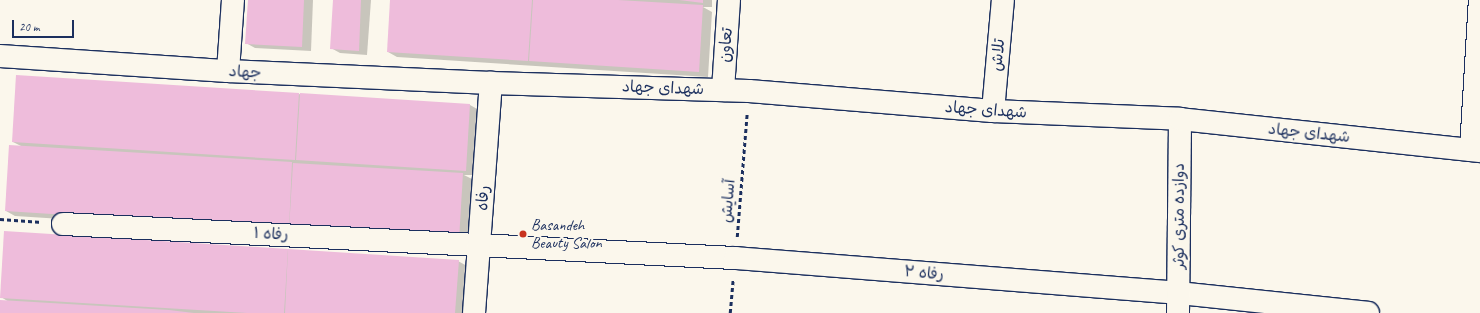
<!DOCTYPE html>
<meta charset="utf-8">
<style>
body{margin:0}
#map{position:relative;width:1480px;height:313px;overflow:hidden;background:#fbf7ec;font-family:Caveat,"Playpen Sans Arabic",sans-serif}
div>[style]{position:absolute}
.shadow>*{inset:0;background:#0003}
.building>*{inset:0;background:#eebcdb}
.path>*{height:2.5px;margin-top:-1.25px;transform-origin:0;background:repeating-linear-gradient(90deg,#1b2f5e 0 4px,transparent 0 7px)}
.roads{filter:drop-shadow(1px 0 #1b2f5e) drop-shadow(-1px 0 #1b2f5e) drop-shadow(0 1px #1b2f5e) drop-shadow(0 -1px #1b2f5e)}
.minor>*{height:22px;margin:-11px;padding:0 11px;transform-origin:11px;border-radius:11px;background:#fbf7ec}
.tertiary>*{height:22px;margin:-11px;padding:0 11px;transform-origin:11px;border-radius:11px;background:#fbf7ec}
.dots>*{width:11px;height:11px;translate:-50% -50%;box-sizing:border-box;border:2px solid #fbf7ec;border-radius:50%}
span{translate:-50% -50%;white-space:nowrap;text-align:center;line-height:1.15;-webkit-text-stroke:4px #fbf7ec;paint-order:stroke}
.street-label{font-size:16px;color:#1b2f5e}
.poi-label{font-size:16px;color:#1b2f5e}
.left{translate:0 -50%;text-align:left}
.scale{position:absolute;left:12px;top:20px;width:62px;height:18px;box-sizing:border-box;border:2px solid #1b2f5e;border-top:0;padding-left:5px;font-size:12px;line-height:14px;white-space:nowrap;color:#1b2f5e;-webkit-text-stroke:3px #fbf7ec;paint-order:stroke}
</style>
<div id="map">
<div class="shadow">
<div style="clip-path:polygon(249px 0,313px 0,311px 51px,255px 48px,246px 43px)"></div>
<div style="clip-path:polygon(334px 0,371px 0,367px 55px,340px 53px,331px 48px)"></div>
<div style="clip-path:polygon(391px 0,712px 0,712px 7px,703px 7px,712px 12px,708px 77px,397px 57px,388px 52px)"></div>
<div style="clip-path:polygon(17px 76px,470px 105px,479px 110px,475px 175px,464px 175px,472px 179px,468px 245px,15px 216px,6px 211px,21px 146px,13px 142px)"></div>
<div style="clip-path:polygon(287px 250px,458px 261px,467px 266px,464px 313px,0 313px,0 301px,9px 302px,1px 297px)"></div>
</div>
<div class="building">
<div style="clip-path:polygon(248px 0,304px 0,302px 47px,245px 44px)"></div>
<div style="clip-path:polygon(333px 0,361px 0,359px 51px,330px 49px)"></div>
<div style="clip-path:polygon(390px 0,532px 0,528px 61px,387px 52px)"></div>
<div style="clip-path:polygon(533px 0,618px 0,703px 5px,699px 72px,529px 61px)"></div>
<div style="clip-path:polygon(679px 0,703px 0,703px 3px)"></div>
<div style="clip-path:polygon(16px 75px,299px 93px,295px 160px,12px 142px)"></div>
<div style="clip-path:polygon(300px 93px,470px 104px,466px 171px,296px 160px)"></div>
<div style="clip-path:polygon(9px 145px,292px 162px,289px 229px,5px 211px)"></div>
<div style="clip-path:polygon(293px 163px,463px 173px,459px 240px,289px 230px)"></div>
<div style="clip-path:polygon(4px 231px,288px 249px,284px 313px,247px 313px,0 298px)"></div>
<div style="clip-path:polygon(288px 249px,459px 260px,455px 313px,285px 313px)"></div>
<div style="clip-path:polygon(0 300px,169px 310px,194px 313px,0 313px)"></div>
</div>
<div class="path">
<div style="left:0;top:219px;width:42px;rotate:4.1deg"></div>
<div style="left:737px;top:237px;width:125px;rotate:-85.4deg"></div>
<div style="left:730px;top:313px;width:33px;rotate:-85deg"></div>
</div>
<div class="roads">
<div class="minor">
<div style="left:228px;top:71px;width:71px;rotate:-86deg"></div>
<div style="left:723px;top:90px;width:90px;rotate:-86.2deg"></div>
<div style="left:993px;top:111px;width:111px;rotate:-84.9deg"></div>
<div style="left:1471px;top:150px;width:150px;rotate:-86.6deg"></div>
<div style="left:63px;top:224px;width:673px;rotate:2.9deg"></div>
<div style="left:735px;top:258px;width:445px;rotate:4.5deg"></div>
<div style="left:1179px;top:293px;width:190px;rotate:6deg"></div>
<div style="left:474px;top:313px;width:231px;rotate:-85.8deg"></div>
<div style="left:1178px;top:313px;width:194px;rotate:-89.4deg"></div>
</div>
<div class="tertiary">
<div style="left:0;top:56px;width:228px;rotate:3.8deg"></div>
<div style="left:228px;top:71px;width:263px;rotate:2.6deg"></div>
<div style="left:491px;top:83px;width:258px;rotate:1.8deg"></div>
<div style="left:749px;top:91px;width:245px;rotate:4.7deg"></div>
<div style="left:993px;top:111px;width:187px;rotate:2.4deg"></div>
<div style="left:1180px;top:119px;width:302px;rotate:6.1deg"></div>
</div>
</div>
<div class="dots">
<div style="left:523px;top:234px;background:#c8321e"></div>
</div>
<div class="street-label">
<span style="left:726px;top:45px;rotate:-86deg">تعاون</span>
<span style="left:998px;top:55px;rotate:-85deg">تلاش</span>
<span style="left:245px;top:72px;rotate:3deg">جهاد</span>
<span style="left:663px;top:88px;rotate:2deg">شهدای جهاد</span>
<span style="left:986px;top:110px;rotate:4deg">شهدای جهاد</span>
<span style="left:1309px;top:133px;rotate:6deg">شهدای جهاد</span>
<span style="left:483px;top:198px;rotate:-86deg">رفاه</span>
<span style="left:728px;top:201px;rotate:-85deg">آسایش</span>
<span style="left:1179px;top:216px;rotate:-90deg">دوازده متری کوثر</span>
<span style="left:271px;top:234px;rotate:3deg">رفاه ۱</span>
<span style="left:924px;top:273px;rotate:5deg">رفاه ۲</span>
</div>
<div class="poi-label">
<span class="left" style="left:531px;top:234px">Basandeh<br>Beauty Salon</span>
</div>
<div class="scale">20 m</div>
</div>
